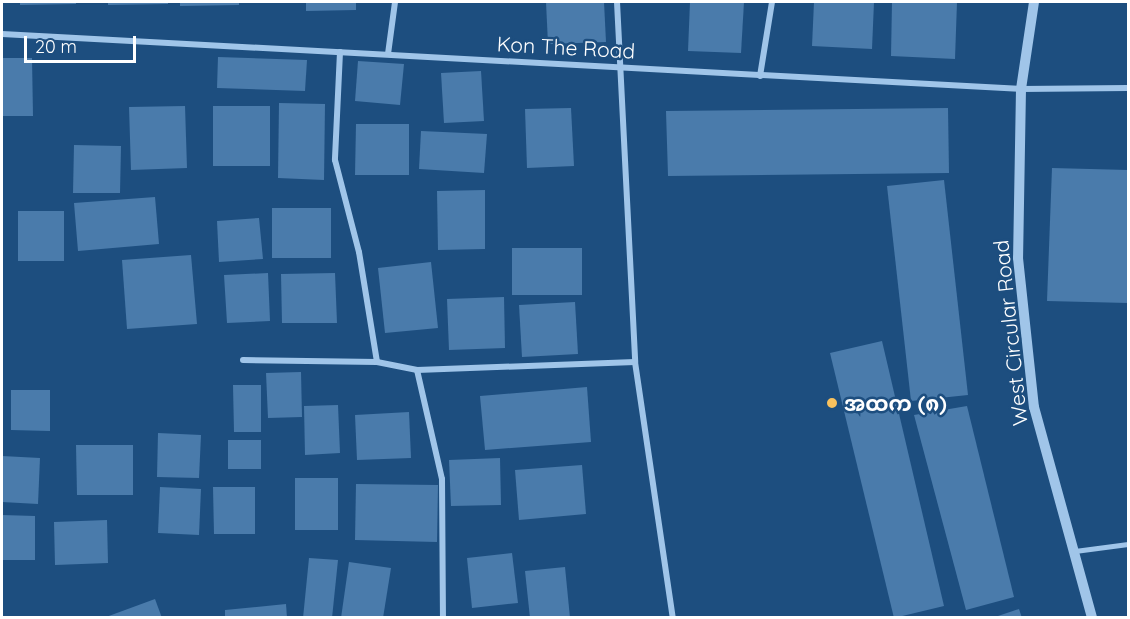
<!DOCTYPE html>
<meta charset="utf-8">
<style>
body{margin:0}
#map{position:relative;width:1130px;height:619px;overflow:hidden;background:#1d4e7f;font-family:Quicksand,"Noto Sans Myanmar",sans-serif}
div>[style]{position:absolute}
.building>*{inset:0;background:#4a7bab}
.service>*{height:4.5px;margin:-2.25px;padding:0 2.25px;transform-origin:2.25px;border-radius:2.25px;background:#a0c5e9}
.minor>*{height:6px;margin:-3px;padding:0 3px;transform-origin:3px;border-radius:3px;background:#a0c5e9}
.tertiary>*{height:10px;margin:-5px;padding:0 5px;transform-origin:5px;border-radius:5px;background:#a0c5e9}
.dots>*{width:16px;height:16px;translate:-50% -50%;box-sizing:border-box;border:3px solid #1d4e7f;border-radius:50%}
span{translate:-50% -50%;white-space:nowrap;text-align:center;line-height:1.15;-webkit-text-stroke:5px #1d4e7f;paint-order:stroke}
.street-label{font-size:21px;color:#fff}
.poi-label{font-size:21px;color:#fff;font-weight:700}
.left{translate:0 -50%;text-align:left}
.frame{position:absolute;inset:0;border:3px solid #fff;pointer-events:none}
.scale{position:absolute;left:24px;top:36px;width:112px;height:27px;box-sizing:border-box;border:3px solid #fff;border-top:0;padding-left:8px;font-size:18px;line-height:21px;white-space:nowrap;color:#fff;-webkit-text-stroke:4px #1d4e7f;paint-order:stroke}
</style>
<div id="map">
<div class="building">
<div style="clip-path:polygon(20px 2px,76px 2px,76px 4px,20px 5px)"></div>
<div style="clip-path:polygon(108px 2px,168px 2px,168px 4px,108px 5px)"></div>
<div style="clip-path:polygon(180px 2px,239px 2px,239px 5px,180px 6px)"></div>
<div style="clip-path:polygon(306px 2px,356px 2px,356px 10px,306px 11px)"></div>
<div style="clip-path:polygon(546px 2px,604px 2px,606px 42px,548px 44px)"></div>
<div style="clip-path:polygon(690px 2px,744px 2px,741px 53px,688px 51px)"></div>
<div style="clip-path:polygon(814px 2px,874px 2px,872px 49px,812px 46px)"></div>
<div style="clip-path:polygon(892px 2px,957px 2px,955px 59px,891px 56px)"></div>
<div style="clip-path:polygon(218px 57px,307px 60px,305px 91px,217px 88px)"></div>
<div style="clip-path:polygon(2px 58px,32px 58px,33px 116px,2px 116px)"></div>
<div style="clip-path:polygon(358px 61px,404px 64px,400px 105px,355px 101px)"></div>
<div style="clip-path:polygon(481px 71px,484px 121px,444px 123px,441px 73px)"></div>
<div style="clip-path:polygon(279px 103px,325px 104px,324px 180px,278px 178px)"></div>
<div style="clip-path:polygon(185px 106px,187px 168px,131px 170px,129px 107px)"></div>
<div style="clip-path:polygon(213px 106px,270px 106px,270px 166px,213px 166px)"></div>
<div style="clip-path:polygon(571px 108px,574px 166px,527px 168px,525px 109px)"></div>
<div style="clip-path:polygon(948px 108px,949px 173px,668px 176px,666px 111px)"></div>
<div style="clip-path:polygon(356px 124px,409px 124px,409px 175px,355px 175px)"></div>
<div style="clip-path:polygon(421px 131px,487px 134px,484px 173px,419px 169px)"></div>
<div style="clip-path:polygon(74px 145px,121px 146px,120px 193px,73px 193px)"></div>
<div style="clip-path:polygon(1052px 168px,1128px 170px,1128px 303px,1047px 301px)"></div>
<div style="clip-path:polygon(944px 180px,968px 395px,911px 401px,887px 186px)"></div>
<div style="clip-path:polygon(485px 190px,485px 249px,438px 250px,437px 191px)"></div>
<div style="clip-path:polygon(155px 197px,159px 244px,78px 251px,74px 203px)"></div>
<div style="clip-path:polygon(272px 208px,331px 208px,331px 258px,272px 258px)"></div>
<div style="clip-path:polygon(18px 211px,64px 211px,64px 261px,18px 261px)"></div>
<div style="clip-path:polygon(259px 218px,263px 259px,219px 262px,217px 221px)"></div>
<div style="clip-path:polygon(512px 248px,582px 248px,582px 295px,512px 295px)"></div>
<div style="clip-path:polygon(191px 255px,197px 324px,127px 329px,122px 260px)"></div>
<div style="clip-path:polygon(431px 262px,438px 328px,385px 333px,378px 268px)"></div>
<div style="clip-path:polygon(268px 273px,270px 321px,227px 323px,224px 275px)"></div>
<div style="clip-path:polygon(335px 273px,337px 323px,282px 323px,281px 274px)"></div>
<div style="clip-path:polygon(504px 297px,505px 348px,449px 350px,447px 299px)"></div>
<div style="clip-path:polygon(575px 302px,578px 354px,522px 357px,519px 305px)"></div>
<div style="clip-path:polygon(882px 341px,944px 606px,894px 618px,830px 353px)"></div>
<div style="clip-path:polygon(301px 372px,302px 417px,268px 418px,266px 373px)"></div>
<div style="clip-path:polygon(233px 385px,261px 385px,261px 432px,234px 432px)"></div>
<div style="clip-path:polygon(587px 387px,591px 442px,485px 450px,480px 396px)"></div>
<div style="clip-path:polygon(11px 390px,50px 390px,50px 431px,11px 430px)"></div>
<div style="clip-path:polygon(338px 405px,340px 453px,305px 455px,304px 406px)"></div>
<div style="clip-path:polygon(967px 406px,1014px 597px,966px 610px,914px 415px)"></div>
<div style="clip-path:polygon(409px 412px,411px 458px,357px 460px,355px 415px)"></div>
<div style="clip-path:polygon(158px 433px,201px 435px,199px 478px,157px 477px)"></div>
<div style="clip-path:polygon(228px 440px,261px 440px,261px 469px,228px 469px)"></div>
<div style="clip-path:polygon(76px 445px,133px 445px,133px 495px,77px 495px)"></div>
<div style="clip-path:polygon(2px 456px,40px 458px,38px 504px,2px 502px)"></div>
<div style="clip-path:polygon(500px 458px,501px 505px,451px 506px,449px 460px)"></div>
<div style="clip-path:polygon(582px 465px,586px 514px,519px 520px,515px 470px)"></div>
<div style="clip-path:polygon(295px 478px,338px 478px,338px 530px,295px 530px)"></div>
<div style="clip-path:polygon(356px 484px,438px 485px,437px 542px,355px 540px)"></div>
<div style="clip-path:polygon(160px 487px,201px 489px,199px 535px,158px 533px)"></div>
<div style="clip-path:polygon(213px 487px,255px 487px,255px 534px,214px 534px)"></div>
<div style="clip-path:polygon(2px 515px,35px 516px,35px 560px,2px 560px)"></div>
<div style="clip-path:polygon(107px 520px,108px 563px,55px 565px,54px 522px)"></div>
<div style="clip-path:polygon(512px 553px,518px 603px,472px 608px,467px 558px)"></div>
<div style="clip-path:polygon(309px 558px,338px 560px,332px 618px,303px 618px)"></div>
<div style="clip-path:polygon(349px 562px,391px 568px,383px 618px,341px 618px)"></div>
<div style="clip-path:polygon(565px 567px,570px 618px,530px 618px,525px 571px)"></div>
<div style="clip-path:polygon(155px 599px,162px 618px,106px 618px,106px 617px)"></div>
<div style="clip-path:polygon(286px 604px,287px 618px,225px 618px,225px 610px)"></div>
<div style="clip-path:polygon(1019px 609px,1022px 618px,995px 618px,995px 617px)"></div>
</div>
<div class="service">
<div style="left:1075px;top:551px;width:53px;rotate:-7.5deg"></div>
</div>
<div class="minor">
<div style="left:617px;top:2px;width:360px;rotate:87.1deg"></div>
<div style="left:635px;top:362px;width:259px;rotate:81.6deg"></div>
<div style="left:2px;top:34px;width:1020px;rotate:3.09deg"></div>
<div style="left:1021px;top:89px;width:107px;rotate:-0.5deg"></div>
<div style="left:340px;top:52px;width:108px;rotate:92.7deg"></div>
<div style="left:335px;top:160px;width:95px;rotate:75.4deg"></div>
<div style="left:359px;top:252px;width:111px;rotate:80.7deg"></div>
<div style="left:388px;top:54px;width:52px;rotate:-82.3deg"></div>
<div style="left:760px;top:76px;width:75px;rotate:-80.8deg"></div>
<div style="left:243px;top:360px;width:134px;rotate:0.9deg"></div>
<div style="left:377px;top:362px;width:41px;rotate:11.3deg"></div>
<div style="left:417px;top:370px;width:218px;rotate:-2.1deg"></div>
<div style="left:417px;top:370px;width:112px;rotate:77.1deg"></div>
<div style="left:442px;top:479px;width:139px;rotate:89.6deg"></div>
</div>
<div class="tertiary">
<div style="left:1034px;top:2px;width:88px;rotate:98.5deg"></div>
<div style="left:1021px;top:89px;width:169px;rotate:91deg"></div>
<div style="left:1018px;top:258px;width:150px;rotate:83.9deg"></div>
<div style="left:1034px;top:407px;width:219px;rotate:74.6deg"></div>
</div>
<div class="dots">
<div style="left:832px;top:403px;background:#f9c25e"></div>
</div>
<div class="street-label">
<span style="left:566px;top:47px;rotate:3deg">Kon The Road</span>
<span style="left:1010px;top:333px;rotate:-96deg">West Circular Road</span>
</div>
<div class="poi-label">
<span class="left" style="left:844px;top:403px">အထက (၈)</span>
</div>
<div class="frame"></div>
<div class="scale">20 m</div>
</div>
